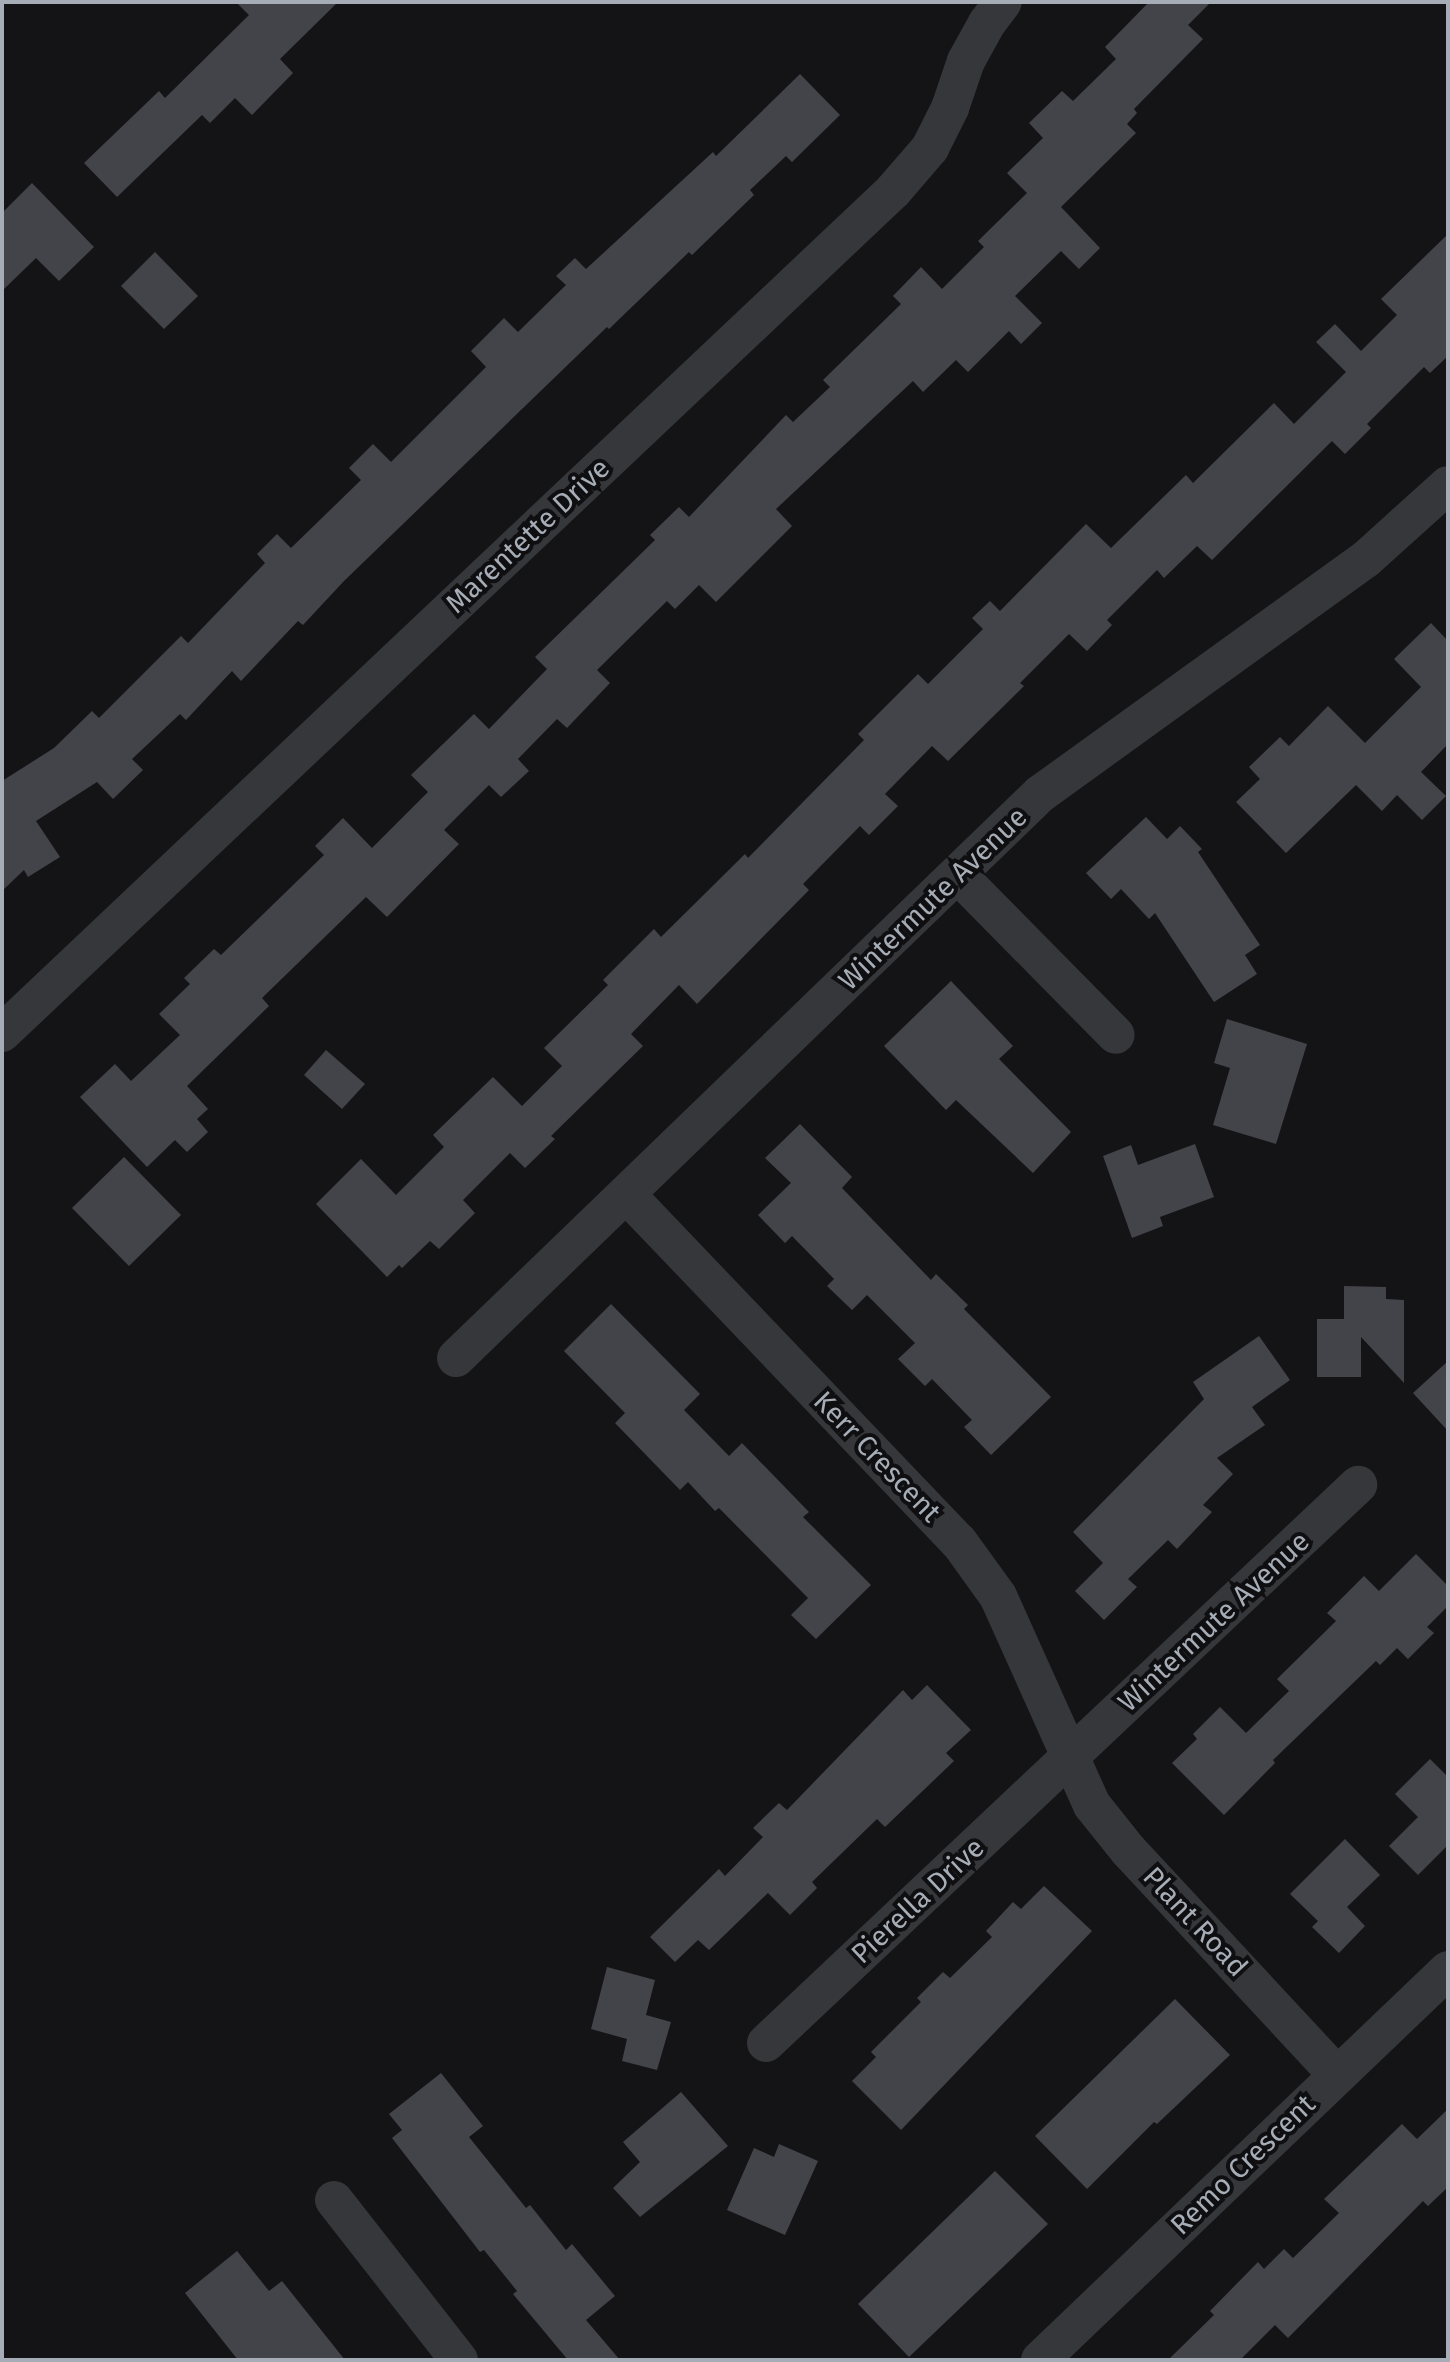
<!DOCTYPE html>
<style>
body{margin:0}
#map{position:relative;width:1450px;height:2362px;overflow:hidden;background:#141416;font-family:"Fira Sans",sans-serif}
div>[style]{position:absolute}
.building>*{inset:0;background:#434449}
.minor>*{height:38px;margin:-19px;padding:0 19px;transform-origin:19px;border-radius:19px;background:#35373b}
span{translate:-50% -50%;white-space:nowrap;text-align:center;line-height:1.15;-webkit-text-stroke:8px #0f0f11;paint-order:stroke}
.street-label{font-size:28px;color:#a6adb6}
.frame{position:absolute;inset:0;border:4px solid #a6adb6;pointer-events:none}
</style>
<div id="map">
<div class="building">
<div style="clip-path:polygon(236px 2px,338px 2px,280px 59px,293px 73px,252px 115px,235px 98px,210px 123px,202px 115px,117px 197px,84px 163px,159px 91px,165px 98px,249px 15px)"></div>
<div style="clip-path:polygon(1149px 2px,1211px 2px,1188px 25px,1203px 39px,1134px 109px,1137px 113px,1127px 124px,1136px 133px,1061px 207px,1100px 248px,1079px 269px,1061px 251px,1015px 296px,1042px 323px,1021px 344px,1009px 331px,968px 372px,956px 360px,923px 392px,913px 381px,776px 509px,792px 526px,716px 602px,699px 585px,675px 609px,667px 601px,597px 670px,610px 683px,567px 728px,557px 719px,518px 759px,529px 771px,501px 797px,489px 785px,444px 830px,459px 844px,387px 917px,366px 897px,262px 998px,269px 1006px,187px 1086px,208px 1109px,197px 1119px,208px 1132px,187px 1152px,175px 1140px,147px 1167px,80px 1097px,115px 1064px,131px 1081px,180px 1035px,159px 1014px,190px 984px,184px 978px,214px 949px,221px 955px,324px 855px,315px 846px,343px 818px,372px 848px,428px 792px,411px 775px,474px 714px,489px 729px,547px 669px,535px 657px,655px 540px,650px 535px,679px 507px,689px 517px,786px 415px,793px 422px,830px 387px,823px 380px,901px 304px,893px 296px,921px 267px,942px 289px,984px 247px,978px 241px,1027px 193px,1007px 173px,1043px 138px,1029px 123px,1062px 91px,1073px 101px,1116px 59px,1105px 47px)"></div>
<div style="clip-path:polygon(800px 74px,840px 115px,792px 162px,786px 156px,750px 190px,754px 195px,692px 255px,689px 252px,609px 329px,607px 327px,344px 581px,303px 625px,298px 621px,241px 681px,232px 671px,186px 720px,180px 714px,132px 759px,143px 770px,113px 799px,97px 782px,36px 821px,60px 857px,28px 877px,24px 870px,2px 891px,2px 781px,54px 748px,92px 711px,99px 718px,181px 636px,188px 643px,265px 563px,257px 554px,277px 534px,291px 548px,361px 480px,349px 468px,373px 444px,391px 462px,486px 367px,471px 351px,504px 318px,518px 332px,566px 285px,556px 276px,575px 258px,586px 269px,713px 152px,716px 156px)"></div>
<div style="clip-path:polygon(32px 183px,94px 247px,59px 281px,36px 258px,2px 291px,2px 213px)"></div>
<div style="clip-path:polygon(1448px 234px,1448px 356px,1430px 373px,1424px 367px,1367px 424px,1371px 428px,1345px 454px,1332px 441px,1212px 560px,1197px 546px,1164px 578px,1157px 570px,1107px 620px,1112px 625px,1087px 651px,1069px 634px,1020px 683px,1024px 686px,948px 761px,932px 746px,885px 794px,898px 806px,869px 835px,860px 826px,803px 884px,809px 890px,697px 1004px,679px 985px,631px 1034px,643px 1046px,551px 1136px,555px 1139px,525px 1168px,510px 1153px,463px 1200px,475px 1213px,439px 1249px,430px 1241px,402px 1268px,399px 1265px,387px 1277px,316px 1204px,361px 1159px,396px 1195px,444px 1147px,433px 1135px,493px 1077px,522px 1106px,562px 1066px,544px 1048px,608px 985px,603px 980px,654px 929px,661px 937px,745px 854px,748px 858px,864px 740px,858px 734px,918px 674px,928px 684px,983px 629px,972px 618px,990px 601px,1000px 611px,1086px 524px,1111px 548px,1186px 475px,1193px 483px,1274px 403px,1294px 424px,1346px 372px,1316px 342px,1335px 324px,1361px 351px,1397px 315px,1381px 299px)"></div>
<div style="clip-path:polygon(155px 252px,198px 296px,164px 329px,121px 286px)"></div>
<div style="clip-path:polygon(1431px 623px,1448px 641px,1448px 744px,1421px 772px,1446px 796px,1422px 820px,1397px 795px,1382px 811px,1356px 785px,1286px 853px,1236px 802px,1260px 779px,1249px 767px,1280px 737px,1289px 746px,1328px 706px,1365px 743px,1421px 687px,1394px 659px)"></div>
<div style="clip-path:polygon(1146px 817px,1167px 839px,1180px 826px,1202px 849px,1198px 852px,1260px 945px,1245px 955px,1257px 974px,1214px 1002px,1155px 913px,1149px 919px,1121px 889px,1111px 899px,1086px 873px)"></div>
<div style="clip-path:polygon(951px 981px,1013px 1046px,999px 1059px,1071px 1132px,1033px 1173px,956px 1100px,946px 1110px,884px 1046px)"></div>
<div style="clip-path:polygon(1227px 1019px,1307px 1044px,1276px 1144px,1213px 1125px,1230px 1068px,1214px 1063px)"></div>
<div style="clip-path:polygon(326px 1050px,365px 1084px,342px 1109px,304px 1075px)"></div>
<div style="clip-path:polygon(800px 1124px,852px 1177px,842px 1188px,931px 1280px,936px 1274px,968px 1305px,964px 1309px,1051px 1397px,991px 1455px,964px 1427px,972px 1420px,932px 1379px,925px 1386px,898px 1359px,915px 1343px,867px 1295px,852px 1310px,827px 1286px,834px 1279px,792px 1236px,785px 1243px,758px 1215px,791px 1183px,765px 1158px)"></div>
<div style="clip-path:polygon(1195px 1144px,1214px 1197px,1160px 1217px,1163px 1226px,1132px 1238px,1103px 1156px,1131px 1145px,1138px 1165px)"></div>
<div style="clip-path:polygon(124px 1157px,181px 1215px,129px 1266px,72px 1208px)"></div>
<div style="clip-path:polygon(1344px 1286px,1386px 1287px,1386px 1299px,1404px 1300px,1404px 1383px,1361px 1337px,1361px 1377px,1317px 1377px,1317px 1319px,1344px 1319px)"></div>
<div style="clip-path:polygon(611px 1304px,700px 1394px,684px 1410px,729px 1456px,742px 1443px,809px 1512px,803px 1517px,871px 1585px,816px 1639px,791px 1615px,808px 1598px,719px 1508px,715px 1511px,688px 1482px,680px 1490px,615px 1423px,625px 1413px,564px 1351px)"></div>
<div style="clip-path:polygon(1259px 1336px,1290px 1380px,1252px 1407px,1265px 1425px,1217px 1458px,1233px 1474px,1203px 1505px,1212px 1512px,1177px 1549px,1168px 1540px,1128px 1579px,1137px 1587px,1104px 1620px,1075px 1591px,1103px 1563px,1073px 1532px,1204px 1399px,1193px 1382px)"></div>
<div style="clip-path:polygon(1448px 1361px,1448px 1431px,1413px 1393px)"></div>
<div style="clip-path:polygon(1416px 1554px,1448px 1586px,1448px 1606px,1427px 1627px,1434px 1633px,1408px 1659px,1397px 1648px,1380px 1665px,1376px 1661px,1273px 1760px,1275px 1763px,1224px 1815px,1172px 1763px,1197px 1739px,1193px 1734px,1220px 1707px,1246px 1733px,1289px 1691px,1277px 1679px,1336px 1621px,1327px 1613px,1364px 1576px,1379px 1591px)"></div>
<div style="clip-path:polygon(927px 1685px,971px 1730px,946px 1753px,954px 1761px,885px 1827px,877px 1819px,812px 1882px,817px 1888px,790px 1915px,768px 1893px,709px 1950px,698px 1940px,675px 1962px,650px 1937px,719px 1869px,725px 1876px,763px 1837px,753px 1828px,779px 1803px,787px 1810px,903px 1690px,912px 1700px)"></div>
<div style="clip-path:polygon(1430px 1759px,1448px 1777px,1448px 1845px,1418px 1875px,1389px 1846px,1418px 1817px,1395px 1794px)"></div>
<div style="clip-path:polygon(1345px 1839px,1380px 1875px,1347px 1907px,1365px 1926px,1339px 1953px,1312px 1927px,1318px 1921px,1290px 1894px)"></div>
<div style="clip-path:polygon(1044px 1886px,1092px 1931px,901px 2130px,852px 2081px,876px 2057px,871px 2052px,921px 2002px,917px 1998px,943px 1972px,950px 1978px,992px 1937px,986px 1931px,1013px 1902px,1021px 1909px)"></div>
<div style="clip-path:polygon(607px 1967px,655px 1980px,646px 2015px,671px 2022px,657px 2070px,622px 2061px,627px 2039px,591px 2029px)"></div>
<div style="clip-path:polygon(1175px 1999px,1230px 2055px,1157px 2124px,1154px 2122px,1087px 2189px,1035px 2136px)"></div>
<div style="clip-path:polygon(441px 2073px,483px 2126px,469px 2137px,526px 2208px,530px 2205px,566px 2250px,572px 2244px,615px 2296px,586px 2320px,620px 2360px,568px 2360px,513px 2294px,517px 2291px,484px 2250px,480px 2252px,392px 2138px,402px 2130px,389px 2114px)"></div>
<div style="clip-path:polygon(681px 2092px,728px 2146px,640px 2217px,613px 2188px,640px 2162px,623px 2142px)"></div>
<div style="clip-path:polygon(1448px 2109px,1448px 2187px,1428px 2206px,1423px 2201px,1288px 2338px,1275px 2325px,1240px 2360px,1168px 2360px,1214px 2315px,1210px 2311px,1258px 2262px,1264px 2269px,1284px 2249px,1293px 2258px,1339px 2213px,1324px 2199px,1402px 2124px,1417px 2139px)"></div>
<div style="clip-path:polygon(779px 2144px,818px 2161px,785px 2235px,727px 2210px,754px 2148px,774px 2157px)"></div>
<div style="clip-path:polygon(995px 2171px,1048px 2224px,909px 2357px,858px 2304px)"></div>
<div style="clip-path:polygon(237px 2251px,269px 2291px,282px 2281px,345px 2360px,238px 2360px,185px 2293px)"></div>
</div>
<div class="minor">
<div style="left:959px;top:876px;width:223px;rotate:45.4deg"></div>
<div style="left:2px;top:1033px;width:1226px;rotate:-43.38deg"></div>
<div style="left:893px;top:191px;width:57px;rotate:-49.3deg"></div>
<div style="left:930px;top:148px;width:45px;rotate:-63.4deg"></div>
<div style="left:950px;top:108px;width:50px;rotate:-71.2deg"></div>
<div style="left:966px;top:61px;width:43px;rotate:-61.1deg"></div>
<div style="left:987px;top:23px;width:26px;rotate:-53deg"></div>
<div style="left:627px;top:1195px;width:480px;rotate:46.3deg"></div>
<div style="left:959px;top:1542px;width:67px;rotate:54.2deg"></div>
<div style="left:998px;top:1596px;width:229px;rotate:65.8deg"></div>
<div style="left:1092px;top:1805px;width:58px;rotate:51.3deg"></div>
<div style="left:1128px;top:1850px;width:307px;rotate:47.1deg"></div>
<div style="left:456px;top:1358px;width:812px;rotate:-44deg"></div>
<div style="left:1040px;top:794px;width:402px;rotate:-35.8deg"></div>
<div style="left:1366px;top:559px;width:110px;rotate:-42.1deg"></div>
<div style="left:766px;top:2043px;width:814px;rotate:-43.31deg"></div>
<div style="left:334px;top:2200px;width:203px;rotate:52deg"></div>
<div style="left:1040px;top:2360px;width:564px;rotate:-43.71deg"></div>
</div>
<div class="street-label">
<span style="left:528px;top:536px;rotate:-43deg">Marentette Drive</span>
<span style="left:933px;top:899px;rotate:-44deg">Wintermute Avenue</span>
<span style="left:877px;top:1457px;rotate:46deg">Kerr Crescent</span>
<span style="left:1214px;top:1622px;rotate:-43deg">Wintermute Avenue</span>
<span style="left:918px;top:1901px;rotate:-43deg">Pierella Drive</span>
<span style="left:1195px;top:1922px;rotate:47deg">Plant Road</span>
<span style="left:1243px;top:2165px;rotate:-44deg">Remo Crescent</span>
</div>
<div class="frame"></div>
</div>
